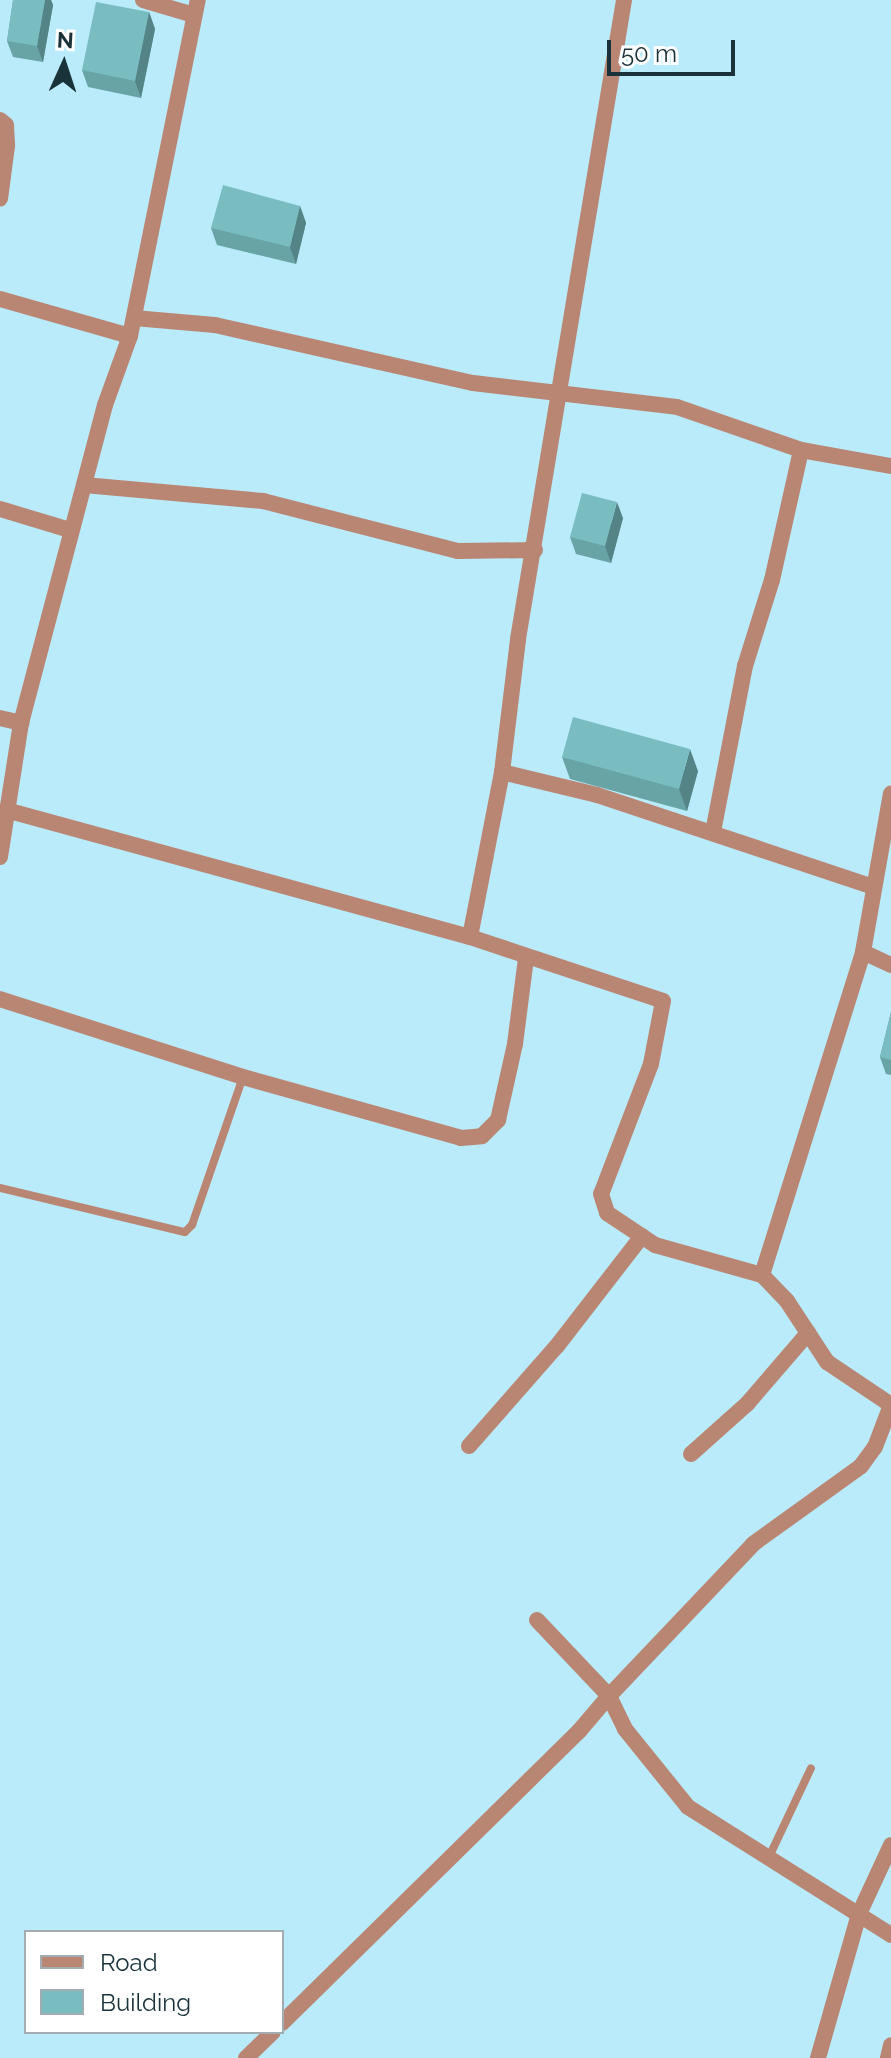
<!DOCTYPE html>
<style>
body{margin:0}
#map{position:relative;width:891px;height:2058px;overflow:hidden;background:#baebfb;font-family:Raleway,sans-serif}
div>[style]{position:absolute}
.lane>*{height:8px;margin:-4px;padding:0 4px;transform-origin:4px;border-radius:4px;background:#ba8674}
.street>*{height:16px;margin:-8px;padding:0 8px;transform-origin:8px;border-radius:8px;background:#ba8674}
.wall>*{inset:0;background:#68a3a6}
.shaded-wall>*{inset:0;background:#558487}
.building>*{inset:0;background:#79bdc1}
span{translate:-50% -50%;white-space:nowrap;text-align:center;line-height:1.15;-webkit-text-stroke:6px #fff;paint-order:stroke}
.legend{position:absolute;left:24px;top:1930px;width:260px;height:104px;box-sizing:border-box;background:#fff;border:2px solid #a3adb1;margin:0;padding:10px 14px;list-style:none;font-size:24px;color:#1a333b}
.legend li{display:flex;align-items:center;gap:16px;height:40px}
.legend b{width:40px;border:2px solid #a3adb1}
.north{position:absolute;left:24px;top:24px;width:80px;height:80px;-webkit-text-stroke:6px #fff;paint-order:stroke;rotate:3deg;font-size:22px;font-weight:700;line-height:32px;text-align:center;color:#1a333b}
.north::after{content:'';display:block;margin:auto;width:28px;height:36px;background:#1a333b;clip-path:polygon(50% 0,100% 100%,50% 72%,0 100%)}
.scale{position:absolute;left:607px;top:40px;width:128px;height:36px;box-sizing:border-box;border:4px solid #1a333b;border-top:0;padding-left:10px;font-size:24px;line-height:28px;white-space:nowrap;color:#1a333b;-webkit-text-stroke:6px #fff;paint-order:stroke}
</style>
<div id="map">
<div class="lane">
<div style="left:0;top:1188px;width:190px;rotate:13.4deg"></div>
<div style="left:185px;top:1232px;width:10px;rotate:-45deg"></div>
<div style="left:192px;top:1225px;width:157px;rotate:-71deg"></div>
<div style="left:769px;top:1857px;width:98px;rotate:-64.7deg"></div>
</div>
<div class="street">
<div style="left:143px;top:0;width:53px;rotate:16.4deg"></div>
<div style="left:0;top:120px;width:8px;rotate:40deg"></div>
<div style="left:6px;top:125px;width:21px;rotate:87deg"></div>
<div style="left:7px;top:146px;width:53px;rotate:97.5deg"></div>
<div style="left:0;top:299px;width:135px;rotate:15.9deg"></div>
<div style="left:134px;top:318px;width:81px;rotate:4.9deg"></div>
<div style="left:215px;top:325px;width:264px;rotate:12.7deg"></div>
<div style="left:473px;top:383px;width:205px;rotate:6.7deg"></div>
<div style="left:677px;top:407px;width:131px;rotate:19.1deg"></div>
<div style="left:801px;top:450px;width:91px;rotate:10.1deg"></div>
<div style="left:84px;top:485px;width:180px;rotate:5.1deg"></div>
<div style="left:263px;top:501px;width:201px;rotate:14.4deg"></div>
<div style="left:458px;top:551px;width:77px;rotate:-0.7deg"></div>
<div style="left:0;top:509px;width:73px;rotate:16.7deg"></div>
<div style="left:0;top:718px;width:22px;rotate:13deg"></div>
<div style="left:502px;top:772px;width:98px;rotate:13.6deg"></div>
<div style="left:597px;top:795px;width:289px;rotate:18.4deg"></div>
<div style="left:6px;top:810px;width:481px;rotate:15.3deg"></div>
<div style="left:470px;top:937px;width:203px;rotate:18.3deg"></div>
<div style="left:663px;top:1001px;width:64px;rotate:100.8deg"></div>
<div style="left:651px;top:1064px;width:139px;rotate:111deg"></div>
<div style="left:601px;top:1194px;width:20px;rotate:72deg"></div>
<div style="left:607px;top:1213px;width:58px;rotate:33.7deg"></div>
<div style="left:655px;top:1245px;width:111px;rotate:15.7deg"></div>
<div style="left:762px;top:1275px;width:36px;rotate:46deg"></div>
<div style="left:787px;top:1301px;width:73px;rotate:56.7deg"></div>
<div style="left:827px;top:1362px;width:77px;rotate:33.9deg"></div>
<div style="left:713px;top:832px;width:169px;rotate:-79.1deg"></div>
<div style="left:745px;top:666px;width:90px;rotate:-72.6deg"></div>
<div style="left:772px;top:580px;width:133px;rotate:-77.4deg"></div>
<div style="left:0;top:857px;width:136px;rotate:-81.1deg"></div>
<div style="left:21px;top:723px;width:329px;rotate:-75.2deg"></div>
<div style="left:105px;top:405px;width:73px;rotate:-70.1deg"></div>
<div style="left:130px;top:336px;width:343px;rotate:-78.6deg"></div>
<div style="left:470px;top:937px;width:168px;rotate:-79deg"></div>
<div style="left:502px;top:772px;width:134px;rotate:-83.1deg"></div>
<div style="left:518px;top:639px;width:648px;rotate:-80.58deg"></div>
<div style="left:863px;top:952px;width:31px;rotate:25deg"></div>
<div style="left:0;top:999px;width:255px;rotate:17.8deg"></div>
<div style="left:243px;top:1077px;width:226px;rotate:15.6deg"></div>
<div style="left:461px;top:1138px;width:21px;rotate:-5deg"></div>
<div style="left:482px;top:1136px;width:23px;rotate:-45deg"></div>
<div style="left:498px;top:1120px;width:78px;rotate:-77.4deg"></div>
<div style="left:515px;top:1044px;width:87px;rotate:-82.7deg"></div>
<div style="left:762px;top:1275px;width:338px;rotate:-72.6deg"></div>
<div style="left:863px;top:952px;width:161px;rotate:-80deg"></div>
<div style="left:469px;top:1446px;width:133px;rotate:-48.7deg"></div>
<div style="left:557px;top:1346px;width:139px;rotate:-52.3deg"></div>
<div style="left:691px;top:1454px;width:75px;rotate:-41.8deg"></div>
<div style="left:747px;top:1404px;width:94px;rotate:-49.3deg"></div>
<div style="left:537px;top:1620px;width:105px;rotate:46.5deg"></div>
<div style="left:609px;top:1696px;width:209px;rotate:-46.5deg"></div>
<div style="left:753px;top:1544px;width:133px;rotate:-35.8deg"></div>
<div style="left:861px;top:1466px;width:24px;rotate:-54deg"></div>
<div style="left:875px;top:1447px;width:45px;rotate:-69.1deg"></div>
<div style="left:282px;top:2023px;width:418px;rotate:-44.5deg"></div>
<div style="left:580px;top:1730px;width:45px;rotate:-49.5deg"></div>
<div style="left:609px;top:1696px;width:37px;rotate:64deg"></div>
<div style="left:625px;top:1729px;width:100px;rotate:51.1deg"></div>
<div style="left:688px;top:1807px;width:240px;rotate:32.2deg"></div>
<div style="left:246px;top:2058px;width:37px;rotate:-44deg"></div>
<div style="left:818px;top:2058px;width:150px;rotate:-74.1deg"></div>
<div style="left:859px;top:1914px;width:76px;rotate:-65.1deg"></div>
<div style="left:888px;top:2058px;width:13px;rotate:-77deg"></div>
</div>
<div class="wall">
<div style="clip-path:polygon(13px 0,51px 0,53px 5px,43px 62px,13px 57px,7px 41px)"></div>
<div style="clip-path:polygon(149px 12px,155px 29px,141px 98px,88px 87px,82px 70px)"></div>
<div style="clip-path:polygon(300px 206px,306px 223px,296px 264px,217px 245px,211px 228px)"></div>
<div style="clip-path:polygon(623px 518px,611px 563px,576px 554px,570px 537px)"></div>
<div style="clip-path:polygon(562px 757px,698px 771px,687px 811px,570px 779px)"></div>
<div style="clip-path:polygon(891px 1012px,891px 1075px,886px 1074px,880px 1057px)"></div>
</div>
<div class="shaded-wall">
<div style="clip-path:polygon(45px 0,51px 0,53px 5px,43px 62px,37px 46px)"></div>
<div style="clip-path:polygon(149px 12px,155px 29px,141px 98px,135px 81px)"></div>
<div style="clip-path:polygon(300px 206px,306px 223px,296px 264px,290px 247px)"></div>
<div style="clip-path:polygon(617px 502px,623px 518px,611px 563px,605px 546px)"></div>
<div style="clip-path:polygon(690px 749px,698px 771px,687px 811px,679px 789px)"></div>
</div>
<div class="building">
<div style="clip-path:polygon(13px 0,45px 0,37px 46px,7px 41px)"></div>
<div style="clip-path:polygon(96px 2px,149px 12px,135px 81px,82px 70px)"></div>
<div style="clip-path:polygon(223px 185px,300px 206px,290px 247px,211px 228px)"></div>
<div style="clip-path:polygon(582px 493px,617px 502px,605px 546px,570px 537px)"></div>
<div style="clip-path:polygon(573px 717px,690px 749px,679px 789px,562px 757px)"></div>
<div style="clip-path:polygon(891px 1012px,891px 1060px,880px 1057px)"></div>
</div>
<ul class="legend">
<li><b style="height:10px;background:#ba8674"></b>Road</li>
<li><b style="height:22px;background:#79bdc1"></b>Building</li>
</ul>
<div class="north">N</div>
<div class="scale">50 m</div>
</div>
